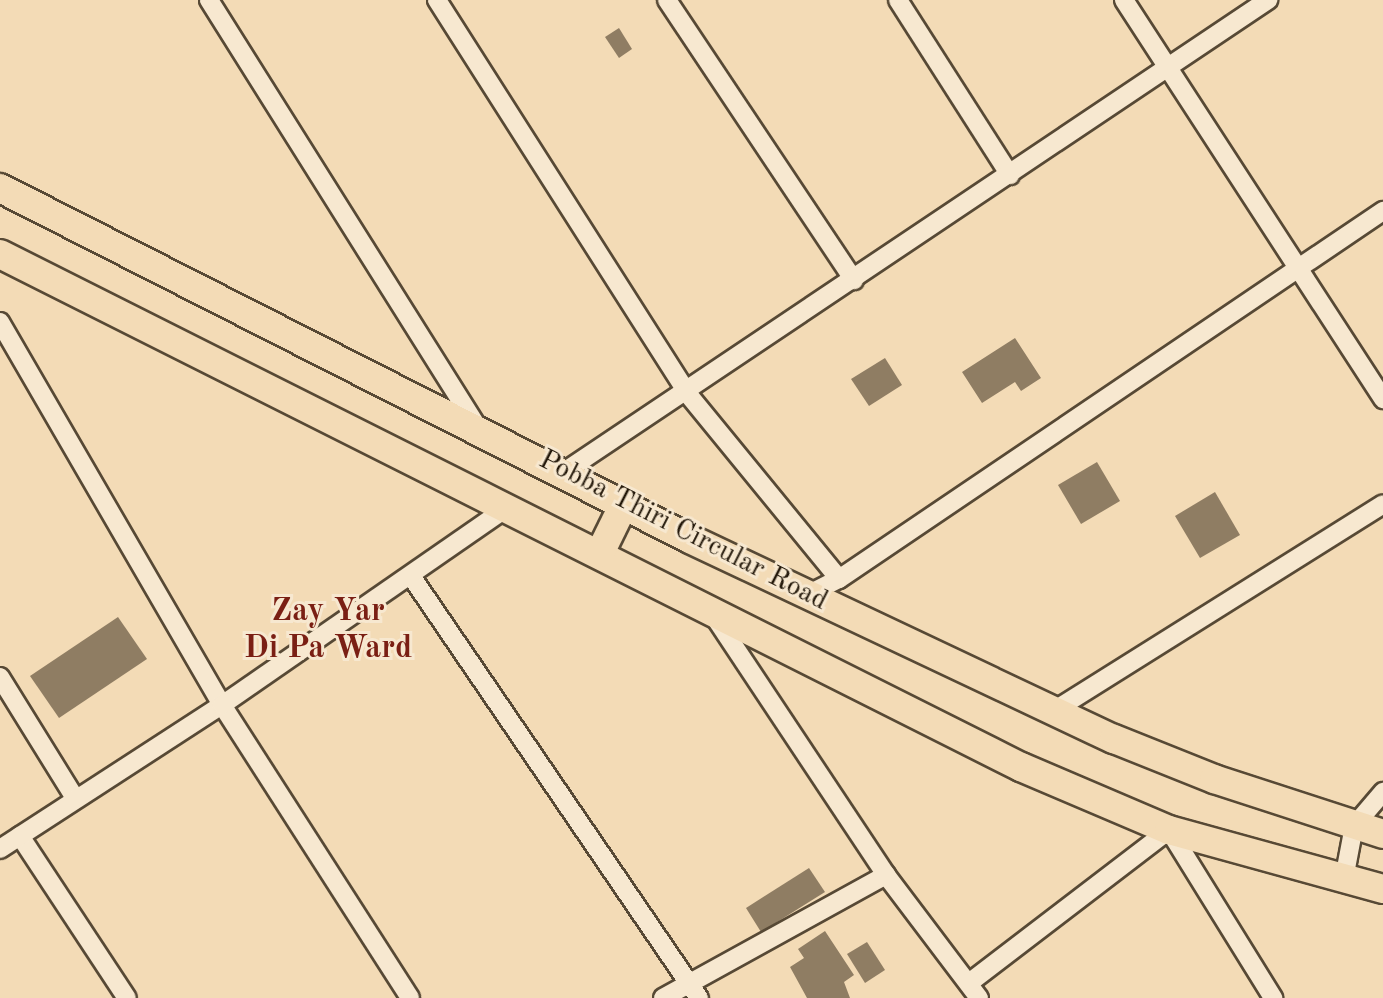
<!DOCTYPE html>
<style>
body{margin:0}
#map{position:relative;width:1383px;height:998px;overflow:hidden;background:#f3dbb6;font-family:"Old Standard TT",serif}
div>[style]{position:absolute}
.building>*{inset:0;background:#8f7d63}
.roads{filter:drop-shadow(2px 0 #574935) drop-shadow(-2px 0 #574935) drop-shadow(0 2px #574935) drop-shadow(0 -2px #574935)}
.street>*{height:18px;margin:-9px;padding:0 9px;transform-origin:9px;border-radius:9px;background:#f7e8d0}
.primary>*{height:28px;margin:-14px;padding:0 14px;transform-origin:14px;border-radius:14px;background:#f3dbb6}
span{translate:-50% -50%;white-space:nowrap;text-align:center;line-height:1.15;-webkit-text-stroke:6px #f7e8d0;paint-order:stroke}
.street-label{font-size:28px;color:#23180a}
.quarter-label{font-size:32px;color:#7a1f14;font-weight:700}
</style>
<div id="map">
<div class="building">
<div style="clip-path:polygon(619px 28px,632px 49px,619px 58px,605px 37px)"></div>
<div style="clip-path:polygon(1015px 338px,1041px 378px,1021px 391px,1015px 382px,982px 403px,962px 372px)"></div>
<div style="clip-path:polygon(885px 358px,902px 385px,869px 406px,851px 379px)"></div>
<div style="clip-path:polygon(1097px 462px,1120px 501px,1081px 524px,1058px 485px)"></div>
<div style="clip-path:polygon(1215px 492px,1240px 535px,1200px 558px,1175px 516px)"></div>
<div style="clip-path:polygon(118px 617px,147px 659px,59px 718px,30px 676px)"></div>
<div style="clip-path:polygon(809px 868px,825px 892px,761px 932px,746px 908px)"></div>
<div style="clip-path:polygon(825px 931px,854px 975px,844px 982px,850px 998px,807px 998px,790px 967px,804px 958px,798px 949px)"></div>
<div style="clip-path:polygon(867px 942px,885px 970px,865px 983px,847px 954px)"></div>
</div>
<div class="roads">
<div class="street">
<div style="left:209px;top:0;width:506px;rotate:57.85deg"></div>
<div style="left:437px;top:0;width:466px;rotate:57.5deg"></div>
<div style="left:687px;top:393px;width:240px;rotate:50.7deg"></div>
<div style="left:667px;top:0;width:337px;rotate:56.3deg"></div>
<div style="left:898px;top:0;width:208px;rotate:57.4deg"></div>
<div style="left:1124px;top:0;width:476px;rotate:57deg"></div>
<div style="left:0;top:322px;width:443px;rotate:59.9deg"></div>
<div style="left:222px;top:705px;width:348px;rotate:57.3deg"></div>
<div style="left:564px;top:472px;width:848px;rotate:-33.84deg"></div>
<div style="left:411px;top:576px;width:511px;rotate:55.69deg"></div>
<div style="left:807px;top:595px;width:36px;rotate:-27deg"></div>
<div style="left:839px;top:579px;width:657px;rotate:-34.08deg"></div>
<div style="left:714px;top:616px;width:311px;rotate:56.4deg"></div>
<div style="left:886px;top:875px;width:154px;rotate:52.9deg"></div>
<div style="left:0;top:677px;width:142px;rotate:58.2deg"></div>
<div style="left:1055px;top:710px;width:387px;rotate:-32.1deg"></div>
<div style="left:20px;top:836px;width:194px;rotate:56.6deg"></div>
<div style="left:0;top:849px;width:265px;rotate:-33deg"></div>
<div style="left:222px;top:705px;width:346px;rotate:-34.7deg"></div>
<div style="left:1344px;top:879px;width:54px;rotate:-79.3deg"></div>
<div style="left:1354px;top:826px;width:45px;rotate:-49.5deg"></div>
<div style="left:969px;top:983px;width:252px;rotate:-37.4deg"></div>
<div style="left:1169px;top:830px;width:198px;rotate:58.2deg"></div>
<div style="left:663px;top:998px;width:255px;rotate:-28.9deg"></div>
</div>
<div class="primary">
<div style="left:0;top:188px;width:774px;rotate:26.96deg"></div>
<div style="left:690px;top:539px;width:469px;rotate:25.3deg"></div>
<div style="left:1114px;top:739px;width:108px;rotate:21.8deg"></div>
<div style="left:1214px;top:779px;width:178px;rotate:18deg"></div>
<div style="left:0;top:254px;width:1143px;rotate:26.68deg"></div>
<div style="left:1021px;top:767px;width:161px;rotate:23.1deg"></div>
<div style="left:1169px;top:830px;width:222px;rotate:15.4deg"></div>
<div style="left:600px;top:553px;width:55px;rotate:-63.9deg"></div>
</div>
</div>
<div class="street-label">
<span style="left:683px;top:531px;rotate:27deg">Pobba Thiri Circular Road</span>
</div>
<div class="quarter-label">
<span style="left:328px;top:631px">Zay Yar<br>Di Pa Ward</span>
</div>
</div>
